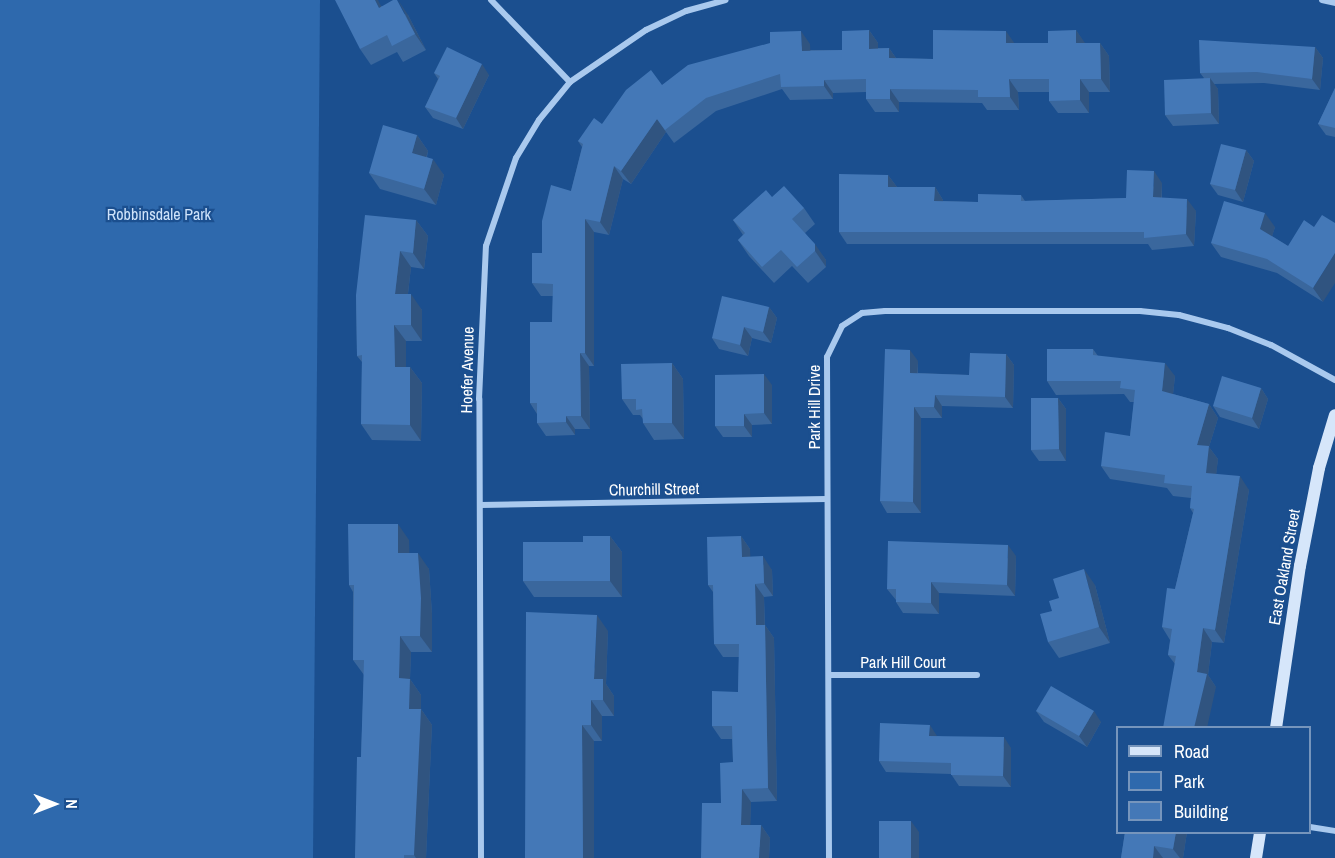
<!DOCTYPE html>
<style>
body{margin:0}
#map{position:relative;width:1335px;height:858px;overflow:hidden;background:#1b4f8f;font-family:"Archivo Narrow",sans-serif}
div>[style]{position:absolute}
.green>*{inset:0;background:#2e69ad}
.street>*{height:6px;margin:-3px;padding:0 3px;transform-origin:3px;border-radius:3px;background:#a9c9ee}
.secondary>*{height:12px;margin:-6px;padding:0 6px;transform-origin:6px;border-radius:6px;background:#d6e6fa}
.wall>*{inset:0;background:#3a679d}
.shaded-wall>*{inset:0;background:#305480}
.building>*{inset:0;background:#4478b7}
span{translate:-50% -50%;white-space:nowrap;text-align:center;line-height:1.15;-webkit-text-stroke:4.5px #1b4f8f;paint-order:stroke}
.park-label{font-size:16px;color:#cfe3fa}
.street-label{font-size:16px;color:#fff}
.legend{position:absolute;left:1116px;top:726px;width:195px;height:108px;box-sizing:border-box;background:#1b4f8f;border:2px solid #7695bc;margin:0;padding:8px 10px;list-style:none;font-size:18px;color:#fff}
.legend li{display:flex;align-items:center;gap:12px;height:30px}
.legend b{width:30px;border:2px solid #7695bc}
.north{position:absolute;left:24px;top:774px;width:60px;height:60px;-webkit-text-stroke:4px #1b4f8f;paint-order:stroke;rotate:90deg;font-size:16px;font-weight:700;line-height:24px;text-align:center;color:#fff}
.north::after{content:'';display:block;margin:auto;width:21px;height:27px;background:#fff;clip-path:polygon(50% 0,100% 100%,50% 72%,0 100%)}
</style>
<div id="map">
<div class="green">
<div style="clip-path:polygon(0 0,320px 0,313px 858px,0 858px)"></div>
</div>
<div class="street">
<div style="left:491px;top:0;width:114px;rotate:46.1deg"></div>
<div style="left:1322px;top:0;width:13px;rotate:13deg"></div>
<div style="left:481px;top:505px;width:346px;rotate:-1deg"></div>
<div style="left:829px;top:675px;width:148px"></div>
<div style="left:1310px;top:827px;width:25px;rotate:9deg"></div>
<div style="left:481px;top:858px;width:459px;rotate:-90.2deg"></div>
<div style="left:479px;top:399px;width:153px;rotate:-87.4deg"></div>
<div style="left:486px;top:246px;width:93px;rotate:-71.2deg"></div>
<div style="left:516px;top:158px;width:44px;rotate:-58.8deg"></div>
<div style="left:539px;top:120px;width:49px;rotate:-50.8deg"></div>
<div style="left:570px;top:82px;width:92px;rotate:-34.4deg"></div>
<div style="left:646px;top:30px;width:44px;rotate:-25.4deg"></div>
<div style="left:686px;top:11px;width:41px;rotate:-15.4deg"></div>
<div style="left:829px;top:858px;width:501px;rotate:-90.23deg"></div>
<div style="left:827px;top:357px;width:34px;rotate:-64deg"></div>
<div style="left:842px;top:326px;width:24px;rotate:-33deg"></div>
<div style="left:862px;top:313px;width:23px;rotate:-5deg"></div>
<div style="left:885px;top:311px;width:255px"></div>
<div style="left:1140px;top:311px;width:39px;rotate:6deg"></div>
<div style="left:1179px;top:315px;width:51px;rotate:14.9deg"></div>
<div style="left:1228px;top:328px;width:46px;rotate:21.6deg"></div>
<div style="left:1271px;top:345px;width:73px;rotate:28.7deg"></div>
</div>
<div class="secondary">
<div style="left:1276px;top:728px;width:164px;rotate:-81.6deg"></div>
<div style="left:1300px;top:566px;width:100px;rotate:-79deg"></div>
<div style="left:1319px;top:468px;width:55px;rotate:-73.2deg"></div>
<div style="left:1256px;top:858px;width:26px;rotate:-81deg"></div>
</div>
<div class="wall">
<div style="clip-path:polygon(381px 6px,408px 15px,426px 50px,403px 62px,397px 52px,371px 65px,360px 49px)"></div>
<div style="clip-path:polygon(869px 30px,878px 43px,878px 48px,889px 48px,896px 58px,933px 59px,1015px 43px,1048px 43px,1076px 30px,1084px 43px,1100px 43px,1109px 56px,1110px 92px,1089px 92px,1089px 113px,1058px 113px,1049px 101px,1049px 92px,1018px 92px,1019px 110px,987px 110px,982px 103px,899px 102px,899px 112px,875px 112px,866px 99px,866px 92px,833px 93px,833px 99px,790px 100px,782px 89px,716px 111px,674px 143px,666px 132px,631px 184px,623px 179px,609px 235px,594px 232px,594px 366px,589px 366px,590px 429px,575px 429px,575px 435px,546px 436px,537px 423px,537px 414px,530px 403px,552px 322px,553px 296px,541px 296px,532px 283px,542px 253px,571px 191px,582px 147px,578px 141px,602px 124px,662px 85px,810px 44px,810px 50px,842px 50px)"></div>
<div style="clip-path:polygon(1315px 47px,1323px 58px,1320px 90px,1264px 83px,1214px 84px,1218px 89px,1219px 124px,1173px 126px,1165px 115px,1204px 78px,1200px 73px)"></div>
<div style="clip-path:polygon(434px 73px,489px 75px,463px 129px,433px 118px,425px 107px,438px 79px)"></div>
<div style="clip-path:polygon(1335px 88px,1335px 137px,1326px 135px,1318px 124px)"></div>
<div style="clip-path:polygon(417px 135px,428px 151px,427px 157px,444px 175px,436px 205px,380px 189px,369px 173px)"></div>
<div style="clip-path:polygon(1246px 150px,1254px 161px,1243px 202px,1218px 195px,1210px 184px)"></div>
<div style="clip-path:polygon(888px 175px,897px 187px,935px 187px,943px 200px,943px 201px,978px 202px,1021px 195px,1025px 201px,1126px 198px,1162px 183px,1162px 198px,1196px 211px,1194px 246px,1152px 250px,1148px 244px,847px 244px,839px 232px)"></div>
<div style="clip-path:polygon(772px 197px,804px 208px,815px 224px,805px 233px,826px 260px,826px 267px,808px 283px,792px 266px,774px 283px,749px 256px,738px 240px,743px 235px,733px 220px)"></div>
<div style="clip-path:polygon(416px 220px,428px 236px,424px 269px,411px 267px,408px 294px,422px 310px,422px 341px,406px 341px,406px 367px,410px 367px,422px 383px,421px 441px,372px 440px,361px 424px,362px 362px,357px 356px,356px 295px)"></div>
<div style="clip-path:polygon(1275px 227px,1272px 236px,1288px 246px,1323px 302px,1277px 273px,1221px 257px,1211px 243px)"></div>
<div style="clip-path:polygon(769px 307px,777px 318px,771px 343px,752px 338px,748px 356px,719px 349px,712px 338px)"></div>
<div style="clip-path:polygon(1093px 349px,1098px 356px,1175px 376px,1173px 394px,1209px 404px,1218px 418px,1209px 447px,1218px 459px,1216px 474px,1249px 490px,1224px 643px,1212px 642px,1208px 675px,1216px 687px,1175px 664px,1168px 655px,1170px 640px,1162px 627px,1175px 589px,1193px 513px,1190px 508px,1191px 498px,1173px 496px,1167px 488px,1110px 479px,1101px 466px,1130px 436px,1134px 402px,1130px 402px,1124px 394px,1056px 395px,1047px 381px)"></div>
<div style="clip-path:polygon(1006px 354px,1014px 365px,1013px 408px,942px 406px,942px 418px,921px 418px,921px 513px,887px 513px,880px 501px,918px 361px,918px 373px,969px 375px)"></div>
<div style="clip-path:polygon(672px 363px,683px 379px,684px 439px,654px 440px,643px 423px,643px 419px,640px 415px,633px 415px,622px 399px)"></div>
<div style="clip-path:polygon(772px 385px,772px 424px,752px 425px,752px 437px,723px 437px,715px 426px)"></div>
<div style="clip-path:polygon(1261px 388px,1268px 399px,1259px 429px,1220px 417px,1213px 406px)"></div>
<div style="clip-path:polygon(1058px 398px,1066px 409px,1066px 461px,1039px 461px,1031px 450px)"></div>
<div style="clip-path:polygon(610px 536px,622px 552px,622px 597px,534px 597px,523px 581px,583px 542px)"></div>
<div style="clip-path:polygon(741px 536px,750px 549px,750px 557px,772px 570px,773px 596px,764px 597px,765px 625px,774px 638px,777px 801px,751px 802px,750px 825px,761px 825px,770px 838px,769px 858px,721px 803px,733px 762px,732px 739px,721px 739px,712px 726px,738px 692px,739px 657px,723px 657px,714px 644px,713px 592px,708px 585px)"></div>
<div style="clip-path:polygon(409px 540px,409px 553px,429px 569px,432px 614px,432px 652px,411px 652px,410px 679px,421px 695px,421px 709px,432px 725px,426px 858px,355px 858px,361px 757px,364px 675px,353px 660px,353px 592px,349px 585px)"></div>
<div style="clip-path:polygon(1016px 556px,1015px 596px,939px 593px,939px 614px,903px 613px,896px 602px,896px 600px,887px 589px)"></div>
<div style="clip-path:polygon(1095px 585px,1110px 643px,1059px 658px,1048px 642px,1052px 611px)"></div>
<div style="clip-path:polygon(608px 631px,606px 684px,614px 696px,614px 716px,602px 716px,602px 741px,594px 741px,594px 858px,525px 858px)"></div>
<div style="clip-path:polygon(1036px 711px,1101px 722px,1087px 747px,1044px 722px)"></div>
<div style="clip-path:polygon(937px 736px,1011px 748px,1011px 787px,959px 786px,951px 774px,886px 772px,879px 761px)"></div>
<div style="clip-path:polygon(1125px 832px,1187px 832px,1183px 858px,1121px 858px)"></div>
</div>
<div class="shaded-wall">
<div style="clip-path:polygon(375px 0,378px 0,390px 24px,379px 8px)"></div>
<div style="clip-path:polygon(398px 0,408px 15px,426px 50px,415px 34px)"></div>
<div style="clip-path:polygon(869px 30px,878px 43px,878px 62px,869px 49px)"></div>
<div style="clip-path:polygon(1076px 30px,1085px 43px,1076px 43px)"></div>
<div style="clip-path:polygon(801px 31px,810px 44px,811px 63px,802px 51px)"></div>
<div style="clip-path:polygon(1006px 31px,1015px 44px,1006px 43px)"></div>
<div style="clip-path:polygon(1100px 43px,1109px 56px,1110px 92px,1101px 79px)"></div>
<div style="clip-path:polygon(1315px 47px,1323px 58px,1320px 90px,1312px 79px)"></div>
<div style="clip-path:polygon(889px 48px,898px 61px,889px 58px)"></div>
<div style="clip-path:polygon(482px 64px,489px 75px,463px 129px,456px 118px)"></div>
<div style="clip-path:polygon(1210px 78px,1218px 89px,1219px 124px,1211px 113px)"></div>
<div style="clip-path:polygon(1009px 79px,1018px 92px,1019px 110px,1010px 97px)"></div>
<div style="clip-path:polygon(1080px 79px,1089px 92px,1089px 113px,1080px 100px)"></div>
<div style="clip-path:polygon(824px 80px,833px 93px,833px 99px,824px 86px)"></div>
<div style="clip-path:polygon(890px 89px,899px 102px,899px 112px,890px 99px)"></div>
<div style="clip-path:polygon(657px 119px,666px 132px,631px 184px,621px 171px)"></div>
<div style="clip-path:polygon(417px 135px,428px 151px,423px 169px,412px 153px)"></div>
<div style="clip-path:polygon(1246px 150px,1254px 161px,1243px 202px,1235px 190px)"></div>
<div style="clip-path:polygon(433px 159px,444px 175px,436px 205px,424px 189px)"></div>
<div style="clip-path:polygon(614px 166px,623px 179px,609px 235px,600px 222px)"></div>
<div style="clip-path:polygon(1154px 171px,1162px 183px,1161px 210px,1153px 197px)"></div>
<div style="clip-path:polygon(888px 175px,897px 187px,888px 187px)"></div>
<div style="clip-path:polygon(935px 187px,943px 200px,943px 213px,934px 201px)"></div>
<div style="clip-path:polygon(1187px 199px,1196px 211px,1194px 246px,1186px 234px)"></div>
<div style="clip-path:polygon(1265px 213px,1275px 227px,1270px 243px,1260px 229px)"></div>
<div style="clip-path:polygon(585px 219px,594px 232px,594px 366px,585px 353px)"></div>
<div style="clip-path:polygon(416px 220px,428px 236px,424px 269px,413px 253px)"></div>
<div style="clip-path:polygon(815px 244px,826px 260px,826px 267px,815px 251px)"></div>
<div style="clip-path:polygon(400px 251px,411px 267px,406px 310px,395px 294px)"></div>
<div style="clip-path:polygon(1335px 253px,1335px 283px,1323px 302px,1313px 288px)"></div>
<div style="clip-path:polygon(411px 294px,422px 310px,422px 341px,411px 325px)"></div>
<div style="clip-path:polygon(769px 307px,777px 318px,771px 343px,763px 332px)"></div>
<div style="clip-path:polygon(394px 325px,406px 341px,406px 383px,395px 367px)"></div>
<div style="clip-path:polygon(744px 327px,752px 338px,748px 356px,740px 345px)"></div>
<div style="clip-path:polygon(910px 350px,918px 361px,917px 384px,910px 373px)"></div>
<div style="clip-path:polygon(580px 353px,589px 366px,590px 429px,581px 416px)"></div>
<div style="clip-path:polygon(1006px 354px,1014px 365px,1013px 408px,1005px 397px)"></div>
<div style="clip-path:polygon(672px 363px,683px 379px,684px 439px,672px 423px)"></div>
<div style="clip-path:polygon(1165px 363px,1175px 376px,1172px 404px,1162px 391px)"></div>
<div style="clip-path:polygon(410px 367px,422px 383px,421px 441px,410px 425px)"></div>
<div style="clip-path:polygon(764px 374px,772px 385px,772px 424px,764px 413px)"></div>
<div style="clip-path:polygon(1261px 388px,1268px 399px,1259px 429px,1252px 418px)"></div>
<div style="clip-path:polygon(935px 395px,942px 406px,942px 418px,934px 407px)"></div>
<div style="clip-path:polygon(1058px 398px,1066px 409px,1066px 461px,1059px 449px)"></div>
<div style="clip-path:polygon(1209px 404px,1218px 418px,1209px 447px,1218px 459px,1215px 486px,1206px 473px,1197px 445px)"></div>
<div style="clip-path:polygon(914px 407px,921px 418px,921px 513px,913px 502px)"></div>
<div style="clip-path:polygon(744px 414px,752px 425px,752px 437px,744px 426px)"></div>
<div style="clip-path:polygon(566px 416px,575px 429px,575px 435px,566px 422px)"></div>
<div style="clip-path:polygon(1240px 476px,1249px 490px,1224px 643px,1215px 630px)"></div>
<div style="clip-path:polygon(398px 524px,409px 540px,410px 570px,398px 553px)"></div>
<div style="clip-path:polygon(610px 536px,622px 552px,622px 597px,610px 581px)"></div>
<div style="clip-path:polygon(741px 536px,750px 549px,751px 570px,742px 557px)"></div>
<div style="clip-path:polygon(1008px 545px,1016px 556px,1015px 596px,1007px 585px)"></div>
<div style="clip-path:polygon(418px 553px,429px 569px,432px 614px,432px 652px,420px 636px)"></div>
<div style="clip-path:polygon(763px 556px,772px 570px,773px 596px,764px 583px)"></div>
<div style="clip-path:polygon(1084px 569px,1095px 585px,1110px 643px,1099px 627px)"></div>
<div style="clip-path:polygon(931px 582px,939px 593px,939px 614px,931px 603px)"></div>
<div style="clip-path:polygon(755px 584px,764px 597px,765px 638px,756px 625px)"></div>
<div style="clip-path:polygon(597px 615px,608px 631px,606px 684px,614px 696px,614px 716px,603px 700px,594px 679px)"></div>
<div style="clip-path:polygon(765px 625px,774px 638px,777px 801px,768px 788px)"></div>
<div style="clip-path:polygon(1203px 628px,1212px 642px,1208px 675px,1216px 687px,1207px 728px,1194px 728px,1197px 672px)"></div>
<div style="clip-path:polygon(400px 636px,411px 652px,410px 679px,421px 695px,421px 709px,432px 725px,426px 858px,416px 858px,414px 855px,399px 678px)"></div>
<div style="clip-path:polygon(591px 700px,602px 716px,602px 741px,591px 725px)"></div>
<div style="clip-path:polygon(1094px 711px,1101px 722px,1087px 747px,1079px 736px)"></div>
<div style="clip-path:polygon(582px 725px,594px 741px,594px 858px,583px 858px)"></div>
<div style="clip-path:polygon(930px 725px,937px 736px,937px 747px,929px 736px)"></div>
<div style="clip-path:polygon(1004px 737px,1011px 748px,1011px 787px,1003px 776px)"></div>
<div style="clip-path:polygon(742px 789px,751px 802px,750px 838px,741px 825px)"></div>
<div style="clip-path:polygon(911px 821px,919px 832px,919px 858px,911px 858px)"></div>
<div style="clip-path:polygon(761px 825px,770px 838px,769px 858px,759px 858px)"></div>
<div style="clip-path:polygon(1176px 832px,1187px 832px,1183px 858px,1180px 858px,1173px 849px)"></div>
<div style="clip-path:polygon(1154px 846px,1163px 858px,1153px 858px)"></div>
</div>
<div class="building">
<div style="clip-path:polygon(335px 0,375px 0,379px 8px,393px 0,397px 0,415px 34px,392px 46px,387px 35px,360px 49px)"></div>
<div style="clip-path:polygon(869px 30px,869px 49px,889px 48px,889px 58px,933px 59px,933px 30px,1006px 31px,1006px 43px,1048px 43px,1048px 31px,1076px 30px,1076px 43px,1100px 43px,1101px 79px,1080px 79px,1080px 100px,1049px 101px,1049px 79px,1009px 79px,1010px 97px,978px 97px,978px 90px,890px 89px,890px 99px,866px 99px,866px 79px,824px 80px,824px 86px,781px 87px,780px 74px,706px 98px,665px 130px,657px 119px,621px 171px,614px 166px,600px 222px,585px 219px,585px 353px,580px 353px,581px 416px,566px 416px,566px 422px,537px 423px,537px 403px,530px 403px,530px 322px,552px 322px,553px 284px,532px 283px,532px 253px,542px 253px,542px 221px,551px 185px,571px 191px,583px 144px,578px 141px,594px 118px,602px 124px,626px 90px,651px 70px,662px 85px,688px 65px,770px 43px,770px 32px,801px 31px,802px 51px,842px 50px,842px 31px)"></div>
<div style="clip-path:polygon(1199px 40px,1315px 47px,1312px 79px,1257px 72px,1200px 73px)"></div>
<div style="clip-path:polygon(447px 47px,482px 64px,456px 118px,425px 107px,440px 76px,434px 73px)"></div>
<div style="clip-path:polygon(1210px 78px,1211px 113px,1165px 115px,1164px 80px)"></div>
<div style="clip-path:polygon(1335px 88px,1335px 128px,1318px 124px)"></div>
<div style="clip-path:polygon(383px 125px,417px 135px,412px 153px,433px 159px,424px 189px,369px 173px)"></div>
<div style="clip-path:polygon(1221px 144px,1246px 150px,1235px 190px,1210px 184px)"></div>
<div style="clip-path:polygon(1127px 170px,1154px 171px,1153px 197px,1187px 199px,1186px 234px,1144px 238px,1144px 232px,839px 232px,839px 174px,888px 175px,888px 187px,935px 187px,934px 201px,978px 202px,978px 194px,1021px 195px,1021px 201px,1126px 198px)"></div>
<div style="clip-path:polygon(784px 186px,804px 208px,792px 219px,815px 244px,815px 251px,797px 267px,781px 250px,762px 267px,738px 240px,745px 233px,733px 220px,766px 190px,772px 197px)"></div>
<div style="clip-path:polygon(1224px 201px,1265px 213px,1260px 229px,1288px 246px,1304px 220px,1314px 227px,1322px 215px,1335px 223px,1335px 253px,1313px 288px,1267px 259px,1211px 243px)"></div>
<div style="clip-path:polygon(365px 215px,416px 220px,413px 253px,400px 251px,395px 294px,411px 294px,411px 325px,394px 325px,395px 367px,410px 367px,410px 425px,361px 424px,362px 355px,357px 356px,356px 295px)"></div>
<div style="clip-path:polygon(722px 296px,769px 307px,763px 332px,744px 327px,740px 345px,712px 338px)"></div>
<div style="clip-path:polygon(885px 349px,910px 350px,910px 373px,969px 375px,970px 353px,1006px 354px,1005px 397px,935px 395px,934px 407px,914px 407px,913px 502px,880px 501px)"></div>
<div style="clip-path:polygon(1047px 349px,1093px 349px,1093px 355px,1165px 363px,1162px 391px,1209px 404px,1197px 445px,1209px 446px,1206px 473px,1240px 476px,1215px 630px,1203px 628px,1197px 672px,1207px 674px,1194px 728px,1163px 728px,1176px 656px,1168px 655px,1172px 629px,1162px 627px,1167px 588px,1175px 589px,1194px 509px,1190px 508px,1192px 486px,1164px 483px,1165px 475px,1101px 466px,1105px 432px,1130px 436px,1135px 390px,1120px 388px,1121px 381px,1047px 381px)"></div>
<div style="clip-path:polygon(672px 363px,672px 423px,643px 423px,642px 409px,636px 410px,636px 399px,622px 399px,621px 364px)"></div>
<div style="clip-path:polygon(764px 374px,764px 413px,744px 414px,744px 426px,715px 426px,715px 375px)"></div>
<div style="clip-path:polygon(1222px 376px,1261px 388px,1252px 418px,1213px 406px)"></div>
<div style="clip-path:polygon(1031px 398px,1058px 398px,1059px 449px,1031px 450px)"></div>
<div style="clip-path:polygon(348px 524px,398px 524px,398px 553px,418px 553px,421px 598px,420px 636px,400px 636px,399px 678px,410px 679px,409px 709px,421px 709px,414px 855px,404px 855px,404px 858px,355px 858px,357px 757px,361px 757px,364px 660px,353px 660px,354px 585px,349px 585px)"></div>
<div style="clip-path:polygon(583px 536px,610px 536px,610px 581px,523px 581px,523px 542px,583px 542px)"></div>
<div style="clip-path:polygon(741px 536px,742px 557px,763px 556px,764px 583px,755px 584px,756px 625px,765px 625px,768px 788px,742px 789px,741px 825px,761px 825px,759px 858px,701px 858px,702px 803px,721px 803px,720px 763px,733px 762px,732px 726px,712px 726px,712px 691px,738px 692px,739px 644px,714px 644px,713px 585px,708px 585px,707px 537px)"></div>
<div style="clip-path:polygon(888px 541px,1008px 545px,1007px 585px,931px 582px,931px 603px,896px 602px,896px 589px,887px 589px)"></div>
<div style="clip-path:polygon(1084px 569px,1099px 627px,1048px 642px,1040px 614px,1052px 611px,1049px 601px,1059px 598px,1053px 579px)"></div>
<div style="clip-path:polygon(526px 612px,597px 615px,594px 679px,603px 679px,603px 700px,591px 700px,591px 725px,582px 725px,583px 858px,525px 858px)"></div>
<div style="clip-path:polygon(1051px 686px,1094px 711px,1079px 736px,1036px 711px)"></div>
<div style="clip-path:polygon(880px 723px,930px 725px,929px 736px,1004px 737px,1003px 776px,951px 775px,951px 763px,879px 761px)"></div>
<div style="clip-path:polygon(879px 821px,911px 821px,911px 858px,879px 858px)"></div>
<div style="clip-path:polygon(1125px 832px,1176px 832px,1173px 849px,1154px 846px,1153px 858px,1121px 858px)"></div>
</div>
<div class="park-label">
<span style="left:159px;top:214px">Robbinsdale Park</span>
</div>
<div class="street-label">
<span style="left:467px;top:370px;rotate:-89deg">Hoefer Avenue</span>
<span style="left:814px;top:407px;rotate:-90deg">Park Hill Drive</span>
<span style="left:654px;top:489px;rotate:-1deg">Churchill Street</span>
<span style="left:1284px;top:567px;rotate:-80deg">East Oakland Street</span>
<span style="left:903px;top:662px">Park Hill Court</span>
</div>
<ul class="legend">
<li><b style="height:8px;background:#d6e6fa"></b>Road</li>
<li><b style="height:16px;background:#2e69ad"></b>Park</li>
<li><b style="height:16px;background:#4478b7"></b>Building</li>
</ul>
<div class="north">N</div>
</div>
